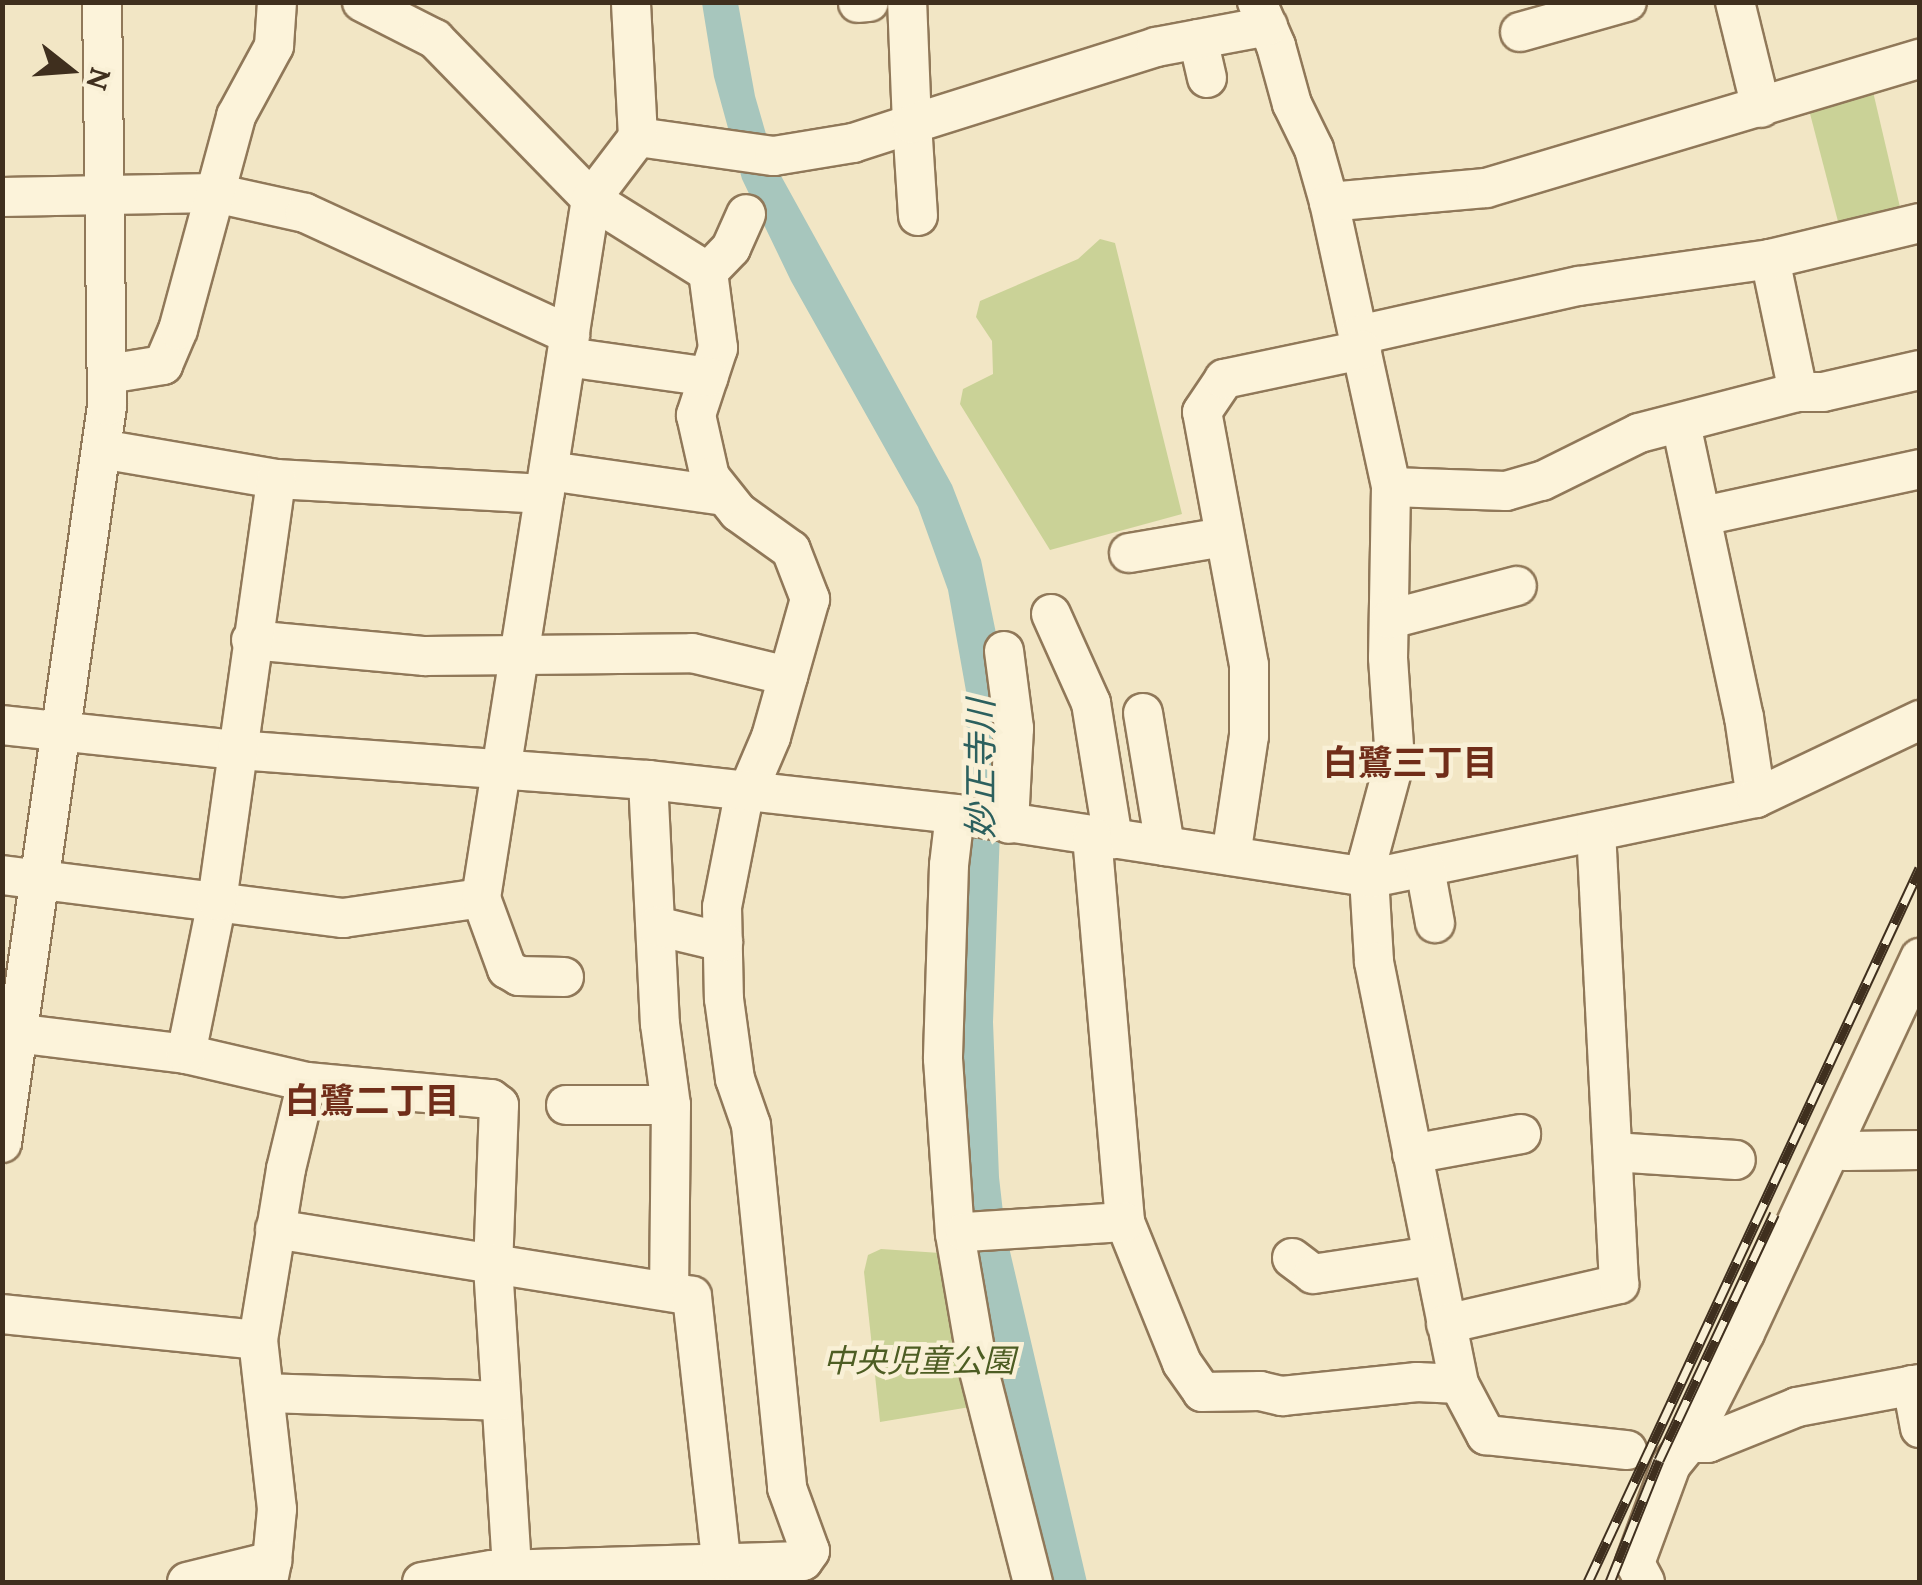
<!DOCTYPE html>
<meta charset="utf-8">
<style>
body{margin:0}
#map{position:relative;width:1922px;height:1585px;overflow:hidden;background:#f2e6c5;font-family:Lora,"Noto Sans JP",serif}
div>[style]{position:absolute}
.green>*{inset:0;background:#cad297}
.water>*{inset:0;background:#a7c6bd}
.roads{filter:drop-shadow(2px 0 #907859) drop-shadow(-2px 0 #907859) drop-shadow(0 2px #907859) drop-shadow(0 -2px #907859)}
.minor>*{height:38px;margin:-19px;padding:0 19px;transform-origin:19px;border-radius:19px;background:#fcf3da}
.rail>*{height:11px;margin-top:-5.5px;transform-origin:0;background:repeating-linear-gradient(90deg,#f9f0d6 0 22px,#3f2f1e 0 44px);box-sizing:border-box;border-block:2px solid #3f2f1e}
span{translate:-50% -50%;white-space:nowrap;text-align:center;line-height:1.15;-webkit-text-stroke:9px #f9f0d6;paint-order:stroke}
.park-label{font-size:32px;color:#4d5d23;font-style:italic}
.neighbourhood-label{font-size:35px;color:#702d19;font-weight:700}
.water-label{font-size:35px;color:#2c605e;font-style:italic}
.frame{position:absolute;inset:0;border:5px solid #3f2f1e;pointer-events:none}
.north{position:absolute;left:20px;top:20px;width:100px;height:100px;-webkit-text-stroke:8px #f9f0d6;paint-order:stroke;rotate:107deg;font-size:28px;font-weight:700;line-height:40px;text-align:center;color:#3f2f1e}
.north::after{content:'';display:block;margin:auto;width:35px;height:45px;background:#3f2f1e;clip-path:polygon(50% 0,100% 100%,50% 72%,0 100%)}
</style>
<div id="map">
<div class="green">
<div style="clip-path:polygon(1871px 83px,1903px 220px,1841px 233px,1807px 102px)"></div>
<div style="clip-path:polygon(1100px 239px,1115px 243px,1182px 514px,1050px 550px,960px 404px,963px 389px,993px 374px,992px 341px,976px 317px,980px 301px,1078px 259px)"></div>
<div style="clip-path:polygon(881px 1249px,940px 1253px,976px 1406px,880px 1422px,864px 1272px,868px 1255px)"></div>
</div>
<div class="water">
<div style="clip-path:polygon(702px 3px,738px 3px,755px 96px,775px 165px,952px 485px,981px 560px,998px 643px,1000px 830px,993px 1022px,999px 1177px,1005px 1230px,1087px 1582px,1044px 1582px,988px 1368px,956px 1099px,967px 766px,966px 691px,948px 590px,918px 507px,791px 281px,742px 179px,714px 77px)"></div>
</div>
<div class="roads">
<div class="minor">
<div style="left:362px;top:2px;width:82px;rotate:26.9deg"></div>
<div style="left:435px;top:39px;width:223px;rotate:45.7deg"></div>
<div style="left:591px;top:199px;width:138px;rotate:32deg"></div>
<div style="left:708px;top:272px;width:77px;rotate:82.5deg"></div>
<div style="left:718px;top:348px;width:71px;rotate:108.2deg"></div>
<div style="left:696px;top:415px;width:64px;rotate:77.3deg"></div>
<div style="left:710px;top:477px;width:45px;rotate:51.3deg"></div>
<div style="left:738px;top:512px;width:65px;rotate:35.6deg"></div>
<div style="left:791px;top:550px;width:53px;rotate:68.8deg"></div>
<div style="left:810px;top:599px;width:143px;rotate:105.8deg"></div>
<div style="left:771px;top:737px;width:74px;rotate:113.1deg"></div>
<div style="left:742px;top:805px;width:104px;rotate:101.1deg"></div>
<div style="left:722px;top:907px;width:92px;rotate:88.8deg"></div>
<div style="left:724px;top:999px;width:81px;rotate:82.2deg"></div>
<div style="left:735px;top:1079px;width:49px;rotate:70.8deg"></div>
<div style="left:751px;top:1125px;width:365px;rotate:84.3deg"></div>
<div style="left:787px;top:1488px;width:67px;rotate:69.9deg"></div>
<div style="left:810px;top:1551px;width:12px;rotate:125deg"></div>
<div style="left:803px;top:1561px;width:312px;rotate:178.3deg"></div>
<div style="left:491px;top:1570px;width:70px;rotate:170.1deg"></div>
<div style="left:1257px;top:2px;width:48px;rotate:66.6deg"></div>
<div style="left:1276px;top:46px;width:60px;rotate:74.6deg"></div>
<div style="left:1292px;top:104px;width:50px;rotate:63.9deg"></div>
<div style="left:1314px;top:149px;width:55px;rotate:74.2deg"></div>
<div style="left:1329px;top:202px;width:292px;rotate:77.7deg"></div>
<div style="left:1391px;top:487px;width:171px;rotate:91deg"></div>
<div style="left:1388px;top:658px;width:102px;rotate:86.1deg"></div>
<div style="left:1395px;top:760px;width:104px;rotate:105.1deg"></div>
<div style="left:1368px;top:860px;width:102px;rotate:86.6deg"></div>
<div style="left:1374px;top:962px;width:430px;rotate:78.6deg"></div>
<div style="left:1459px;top:1384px;width:58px;rotate:62.1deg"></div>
<div style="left:1486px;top:1435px;width:142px;rotate:6.1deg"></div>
<div style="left:1735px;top:2px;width:109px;rotate:76.2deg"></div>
<div style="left:858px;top:3px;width:11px;rotate:-5deg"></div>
<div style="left:1520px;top:32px;width:111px;rotate:-15.7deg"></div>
<div style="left:1198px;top:39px;width:40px;rotate:77deg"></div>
<div style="left:638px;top:137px;width:137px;rotate:8deg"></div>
<div style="left:774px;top:156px;width:80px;rotate:-9.3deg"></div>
<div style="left:853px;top:143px;width:62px;rotate:-17.9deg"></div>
<div style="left:912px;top:124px;width:122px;rotate:-92.3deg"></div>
<div style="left:2px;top:197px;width:213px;rotate:-1.1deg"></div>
<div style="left:215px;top:193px;width:92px;rotate:12.5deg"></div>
<div style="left:305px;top:213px;width:292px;rotate:24.7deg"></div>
<div style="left:1329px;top:202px;width:158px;rotate:-5.1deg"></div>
<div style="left:1486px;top:188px;width:453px;rotate:-16.6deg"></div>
<div style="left:918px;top:216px;width:92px;rotate:-93.7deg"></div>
<div style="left:912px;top:124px;width:256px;rotate:-17.5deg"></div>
<div style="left:1156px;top:47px;width:114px;rotate:-10.6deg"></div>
<div style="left:1770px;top:259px;width:136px;rotate:78.1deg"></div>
<div style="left:708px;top:272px;width:33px;rotate:-46deg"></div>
<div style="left:731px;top:248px;width:37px;rotate:-66deg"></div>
<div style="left:1359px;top:335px;width:225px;rotate:-12.6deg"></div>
<div style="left:1579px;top:286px;width:193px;rotate:-8deg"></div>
<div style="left:1770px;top:259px;width:154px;rotate:-13.5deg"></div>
<div style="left:567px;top:357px;width:143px;rotate:8deg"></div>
<div style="left:108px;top:374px;width:56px;rotate:-9.3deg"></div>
<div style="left:163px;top:365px;width:38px;rotate:-67deg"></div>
<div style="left:178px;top:330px;width:222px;rotate:-74.8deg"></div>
<div style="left:236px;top:116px;width:80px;rotate:-61.5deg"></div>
<div style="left:274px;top:46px;width:44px;rotate:-86.1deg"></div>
<div style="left:1681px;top:424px;width:300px;rotate:77.9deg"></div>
<div style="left:1744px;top:717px;width:82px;rotate:81.6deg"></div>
<div style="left:101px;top:449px;width:178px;rotate:9.7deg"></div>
<div style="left:276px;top:479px;width:269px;rotate:3.2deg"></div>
<div style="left:549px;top:471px;width:177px;rotate:8.1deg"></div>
<div style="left:1391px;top:487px;width:115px;rotate:2deg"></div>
<div style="left:1506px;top:491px;width:37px;rotate:-16deg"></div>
<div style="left:1542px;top:481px;width:108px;rotate:-26.3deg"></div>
<div style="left:1639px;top:433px;width:164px;rotate:-14.5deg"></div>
<div style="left:1798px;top:392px;width:25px"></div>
<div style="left:1823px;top:392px;width:99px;rotate:-12.8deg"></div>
<div style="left:1703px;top:516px;width:222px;rotate:-12.2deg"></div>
<div style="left:1129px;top:553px;width:96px;rotate:-9.6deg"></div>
<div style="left:1051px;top:614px;width:98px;rotate:65.8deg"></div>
<div style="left:1091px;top:703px;width:138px;rotate:80.8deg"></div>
<div style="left:1390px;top:619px;width:131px;rotate:-14.6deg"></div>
<div style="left:251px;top:640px;width:175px;rotate:5.3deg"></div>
<div style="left:425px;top:656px;width:267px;rotate:-0.6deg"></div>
<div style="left:692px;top:653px;width:99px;rotate:13.5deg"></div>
<div style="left:1004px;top:651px;width:78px;rotate:82.6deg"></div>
<div style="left:1014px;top:728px;width:96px;rotate:93deg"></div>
<div style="left:1143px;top:713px;width:135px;rotate:80.6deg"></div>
<div style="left:2px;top:725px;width:236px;rotate:6.1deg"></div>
<div style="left:237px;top:750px;width:412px;rotate:4.2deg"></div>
<div style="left:648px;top:780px;width:309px;rotate:6.3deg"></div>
<div style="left:955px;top:814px;width:422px;rotate:8.7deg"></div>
<div style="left:1372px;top:878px;width:392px;rotate:-11.8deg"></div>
<div style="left:1756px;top:798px;width:182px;rotate:-25.4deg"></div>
<div style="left:648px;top:780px;width:244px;rotate:87.2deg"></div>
<div style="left:660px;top:1024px;width:82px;rotate:82.3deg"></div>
<div style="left:671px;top:1105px;width:186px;rotate:90.6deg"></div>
<div style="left:955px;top:814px;width:51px;rotate:96.7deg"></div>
<div style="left:949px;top:865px;width:194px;rotate:91.8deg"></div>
<div style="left:943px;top:1059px;width:175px;rotate:86.1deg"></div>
<div style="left:955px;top:1234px;width:135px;rotate:80.2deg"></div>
<div style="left:978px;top:1367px;width:222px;rotate:75.7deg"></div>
<div style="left:1092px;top:836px;width:387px;rotate:85.1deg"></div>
<div style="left:1125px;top:1222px;width:152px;rotate:68deg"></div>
<div style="left:1182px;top:1363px;width:35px;rotate:55deg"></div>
<div style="left:1202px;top:1392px;width:58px;rotate:-1deg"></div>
<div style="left:1260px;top:1391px;width:23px;rotate:13deg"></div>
<div style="left:1282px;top:1396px;width:136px;rotate:-5.9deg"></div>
<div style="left:1417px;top:1382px;width:42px;rotate:2.7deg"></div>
<div style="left:1231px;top:856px;width:121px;rotate:-81.5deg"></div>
<div style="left:1249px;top:736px;width:71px;rotate:-90deg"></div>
<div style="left:1249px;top:665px;width:257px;rotate:-100.5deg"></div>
<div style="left:1202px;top:412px;width:40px;rotate:-56deg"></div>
<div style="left:1224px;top:379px;width:141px;rotate:-11.9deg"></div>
<div style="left:1425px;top:868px;width:56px;rotate:79.7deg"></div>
<div style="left:2px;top:875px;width:344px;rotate:7.2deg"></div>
<div style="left:343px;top:918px;width:139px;rotate:-8.2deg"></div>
<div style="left:481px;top:898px;width:708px;rotate:-81.06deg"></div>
<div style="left:591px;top:199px;width:78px;rotate:-52.8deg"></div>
<div style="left:638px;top:137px;width:135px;rotate:-93deg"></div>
<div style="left:481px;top:898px;width:76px;rotate:69.9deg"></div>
<div style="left:507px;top:969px;width:14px;rotate:30deg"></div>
<div style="left:519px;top:976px;width:45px;rotate:1.3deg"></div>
<div style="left:656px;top:926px;width:69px;rotate:13.4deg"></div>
<div style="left:2px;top:1035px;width:13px;rotate:-9deg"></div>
<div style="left:15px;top:1033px;width:172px;rotate:7deg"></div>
<div style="left:186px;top:1054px;width:124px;rotate:13deg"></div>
<div style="left:307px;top:1082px;width:185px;rotate:5.3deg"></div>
<div style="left:491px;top:1099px;width:10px;rotate:37deg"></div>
<div style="left:499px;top:1105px;width:161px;rotate:92.1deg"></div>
<div style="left:493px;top:1266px;width:304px;rotate:86.4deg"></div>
<div style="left:512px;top:1569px;width:14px;rotate:115deg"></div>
<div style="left:186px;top:1054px;width:156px;rotate:-78.5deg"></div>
<div style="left:217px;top:901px;width:426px;rotate:-82deg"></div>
<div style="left:566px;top:1105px;width:105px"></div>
<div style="left:2px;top:1143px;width:744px;rotate:-81.89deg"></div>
<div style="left:107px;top:406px;width:404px;rotate:-90.7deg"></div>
<div style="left:1834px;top:1147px;width:13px;rotate:18deg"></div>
<div style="left:1846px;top:1151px;width:74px;rotate:-0.8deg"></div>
<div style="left:1613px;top:1152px;width:123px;rotate:3.7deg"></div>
<div style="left:1412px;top:1154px;width:111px;rotate:-10.4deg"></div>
<div style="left:275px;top:1229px;width:422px;rotate:9.1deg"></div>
<div style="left:692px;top:1296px;width:266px;rotate:83.7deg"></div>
<div style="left:965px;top:1232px;width:160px;rotate:-3.6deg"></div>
<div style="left:1292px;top:1258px;width:26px;rotate:37deg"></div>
<div style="left:1313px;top:1274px;width:120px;rotate:-8.6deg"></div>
<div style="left:2px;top:1314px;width:257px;rotate:5.8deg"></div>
<div style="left:1446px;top:1324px;width:178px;rotate:-13deg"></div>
<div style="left:1619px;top:1284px;width:451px;rotate:-92.9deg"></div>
<div style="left:1912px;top:1385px;width:44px;rotate:79.5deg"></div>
<div style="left:265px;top:1393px;width:236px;rotate:1.9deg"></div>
<div style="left:1689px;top:1443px;width:19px"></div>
<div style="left:1708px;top:1443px;width:96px;rotate:-22deg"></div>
<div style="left:1797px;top:1407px;width:125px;rotate:-10.6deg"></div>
<div style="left:272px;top:1561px;width:52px;rotate:-84.5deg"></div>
<div style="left:277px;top:1509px;width:170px;rotate:-96.4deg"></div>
<div style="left:258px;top:1340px;width:173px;rotate:-80.7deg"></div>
<div style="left:286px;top:1169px;width:89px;rotate:-76.4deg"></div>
<div style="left:187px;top:1582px;width:88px;rotate:-13.9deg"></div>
<div style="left:272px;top:1561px;width:21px;rotate:101deg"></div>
<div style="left:1645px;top:1582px;width:21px;rotate:-118deg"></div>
<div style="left:1635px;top:1563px;width:104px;rotate:-69.8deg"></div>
<div style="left:1671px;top:1465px;width:28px;rotate:-51deg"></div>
<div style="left:1689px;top:1443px;width:123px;rotate:-63deg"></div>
<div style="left:1745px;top:1333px;width:414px;rotate:-65deg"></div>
</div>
</div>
<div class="rail">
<div style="left:1588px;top:1582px;width:787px;rotate:-65.06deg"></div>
<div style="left:1610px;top:1582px;width:131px;rotate:-68.1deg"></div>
<div style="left:1659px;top:1460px;width:272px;rotate:-64.9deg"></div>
</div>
<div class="park-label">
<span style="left:919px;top:1361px">中央児童公園</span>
</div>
<div class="neighbourhood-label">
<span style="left:1410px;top:763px">白鷺三丁目</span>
<span style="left:372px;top:1101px">白鷺二丁目</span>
</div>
<div class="water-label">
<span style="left:981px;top:769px;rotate:-90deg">妙正寺川</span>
</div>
<div class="frame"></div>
<div class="north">N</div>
</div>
